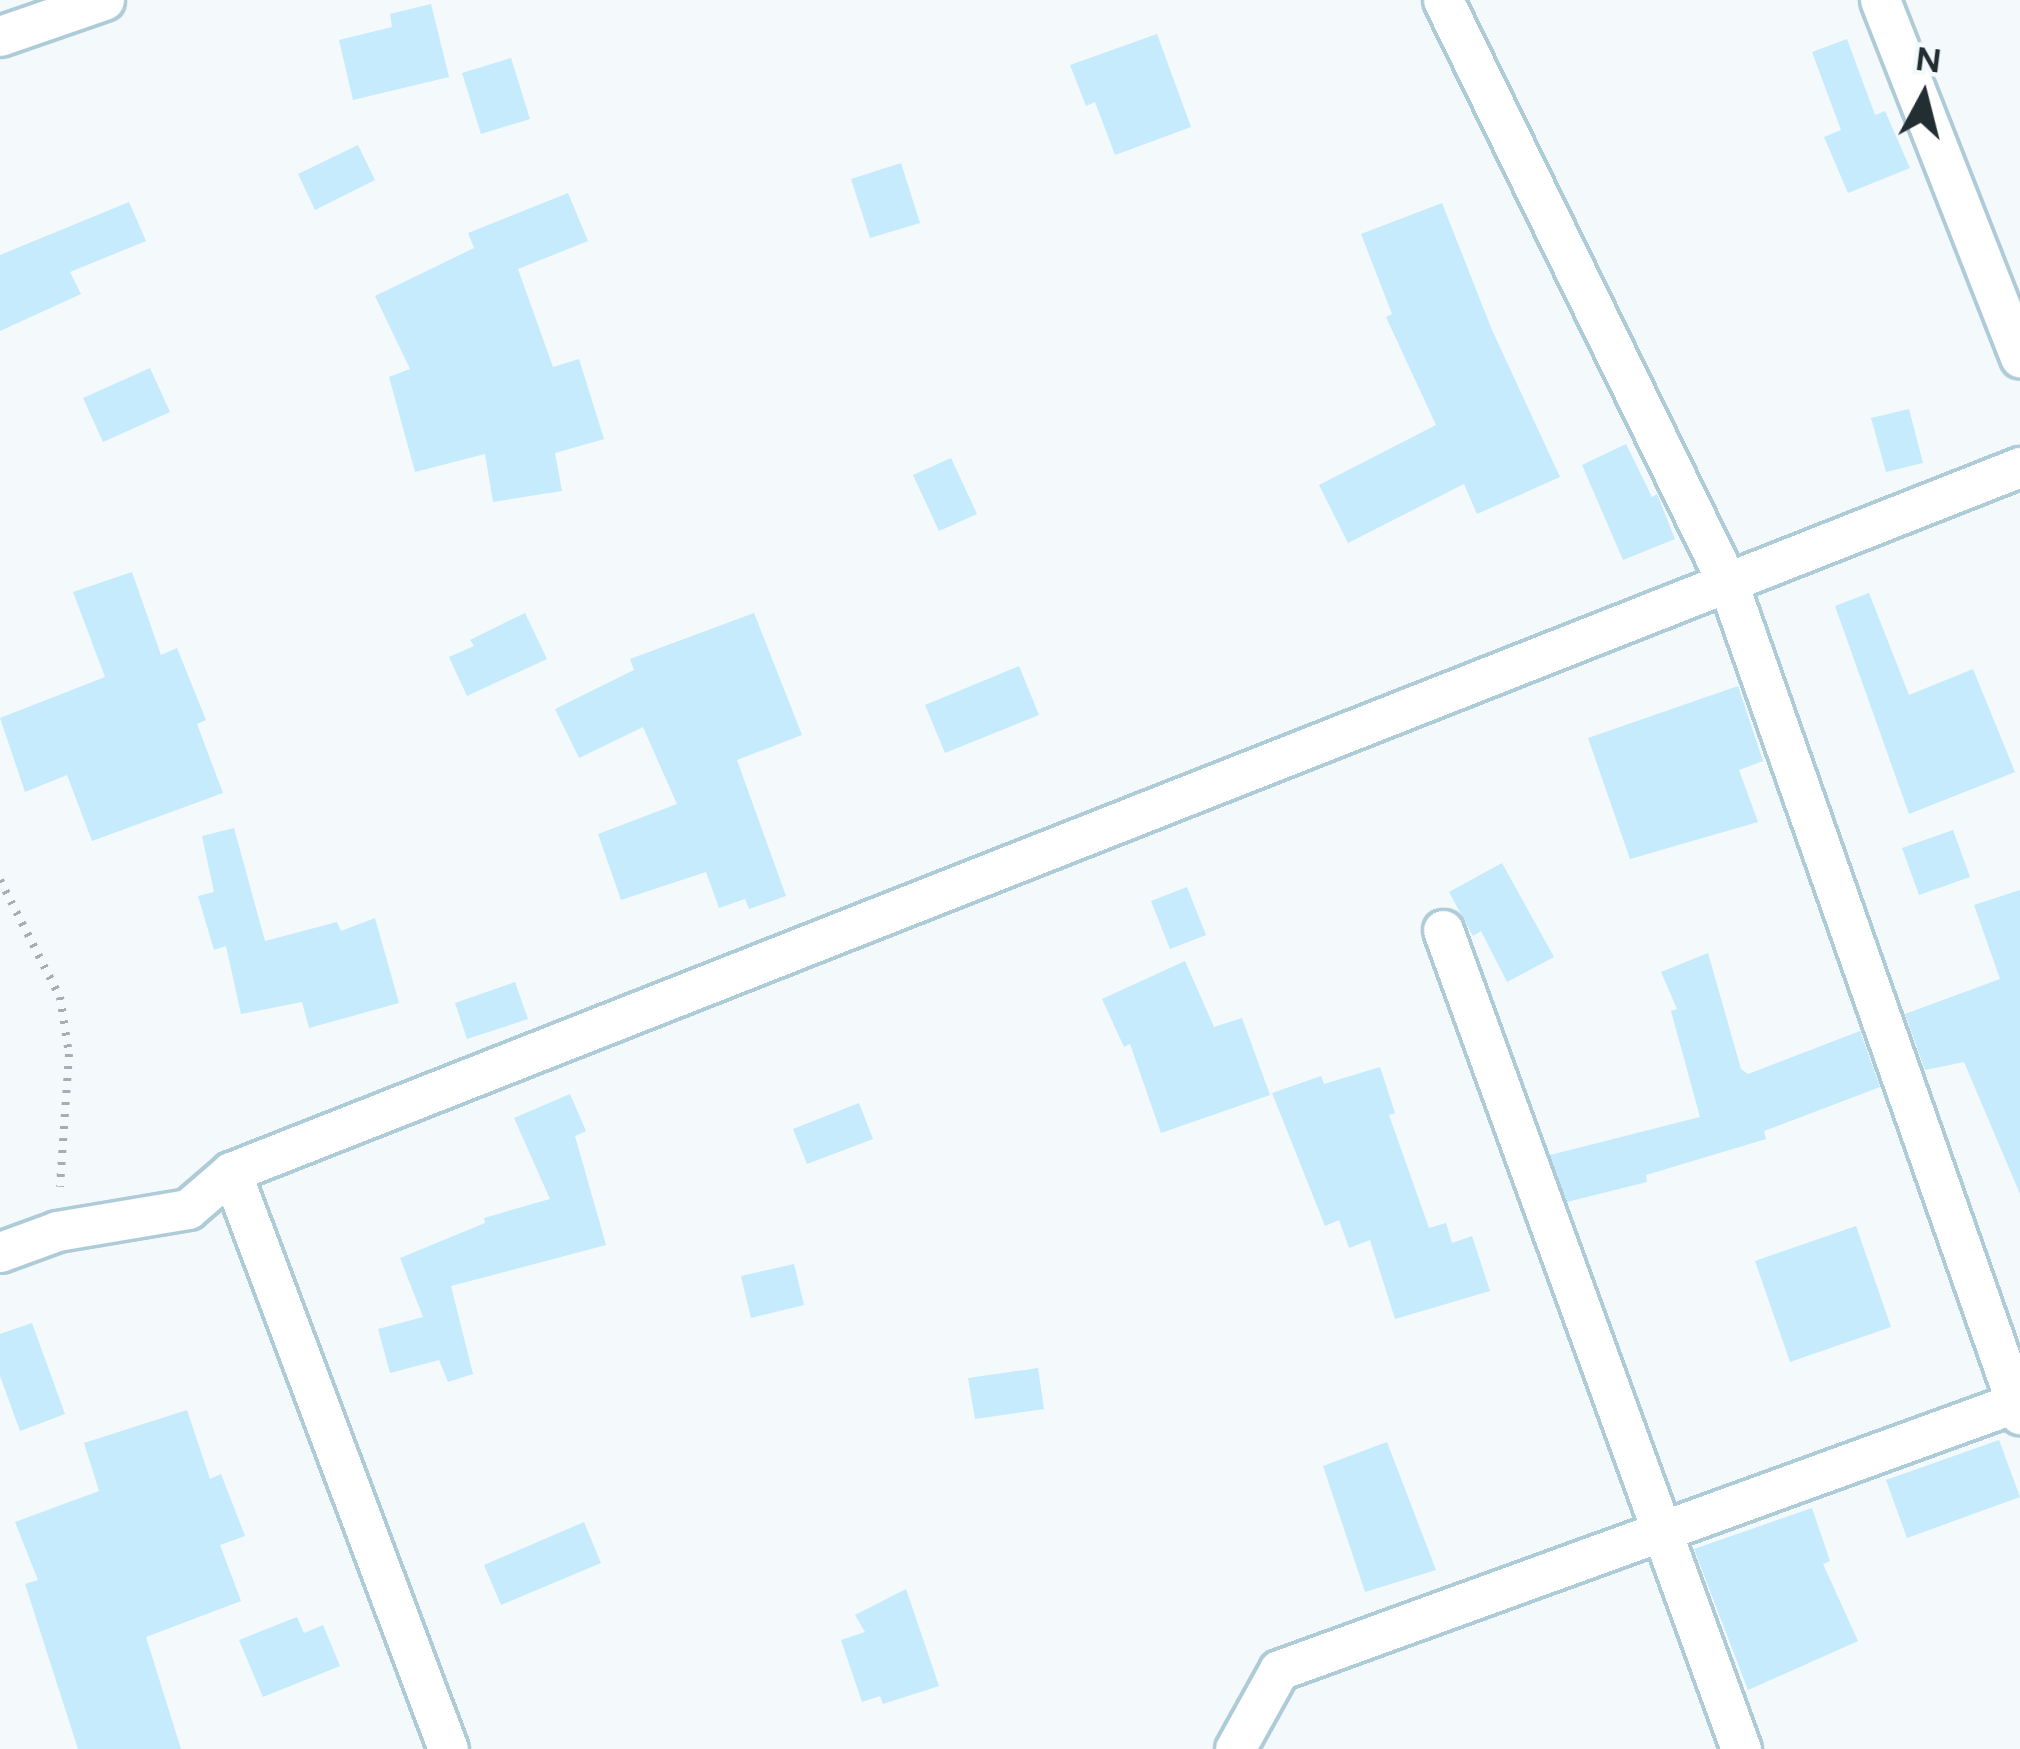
<!DOCTYPE html>
<style>
body{margin:0}
#map{position:relative;width:2020px;height:1749px;overflow:hidden;background:#f4f9fc;font-family:Figtree,sans-serif}
div>[style]{position:absolute}
.building>*{inset:0;background:#c5ebfc}
.path>*{height:8px;margin-top:-4px;transform-origin:0;background:repeating-linear-gradient(90deg,#a7aeb2 0 3px,transparent 0 12px)}
.roads{filter:drop-shadow(3px 0 #aecbd8) drop-shadow(-3px 0 #aecbd8) drop-shadow(0 3px #aecbd8) drop-shadow(0 -3px #aecbd8)}
.street>*{height:39px;margin:-19.5px;padding:0 19.5px;transform-origin:19.5px;border-radius:19.5px;background:#fff}
span{translate:-50% -50%;white-space:nowrap;text-align:center;line-height:1.15;-webkit-text-stroke:9px #f4f9fc;paint-order:stroke}
.north{position:absolute;left:1864px;top:36px;width:120px;height:120px;-webkit-text-stroke:9px #f4f9fc;paint-order:stroke;rotate:7deg;font-size:33px;font-weight:700;line-height:48px;text-align:center;color:#232e33}
.north::after{content:'';display:block;margin:auto;width:42px;height:54px;background:#232e33;clip-path:polygon(50% 0,100% 100%,50% 72%,0 100%)}
</style>
<div id="map">
<div class="building">
<div style="clip-path:polygon(431px 4px,449px 77px,353px 100px,339px 40px,392px 27px,390px 14px)"></div>
<div style="clip-path:polygon(1157px 34px,1191px 127px,1115px 155px,1095px 102px,1086px 106px,1070px 65px)"></div>
<div style="clip-path:polygon(1847px 39px,1875px 115px,1885px 111px,1910px 168px,1848px 193px,1824px 137px,1841px 130px,1812px 52px)"></div>
<div style="clip-path:polygon(511px 58px,530px 119px,481px 134px,462px 73px)"></div>
<div style="clip-path:polygon(358px 145px,375px 180px,315px 210px,298px 174px)"></div>
<div style="clip-path:polygon(901px 163px,920px 223px,870px 238px,851px 179px)"></div>
<div style="clip-path:polygon(568px 193px,588px 241px,518px 269px,553px 367px,579px 359px,604px 439px,555px 453px,562px 491px,493px 502px,485px 454px,415px 472px,389px 377px,410px 369px,375px 296px,474px 248px,468px 233px)"></div>
<div style="clip-path:polygon(129px 202px,146px 241px,70px 272px,81px 294px,0 331px,0 255px)"></div>
<div style="clip-path:polygon(1442px 203px,1492px 330px,1560px 477px,1477px 514px,1464px 484px,1348px 543px,1319px 485px,1436px 425px,1386px 317px,1392px 314px,1361px 234px)"></div>
<div style="clip-path:polygon(150px 368px,170px 412px,103px 442px,83px 398px)"></div>
<div style="clip-path:polygon(1909px 409px,1923px 463px,1886px 472px,1871px 418px)"></div>
<div style="clip-path:polygon(1626px 444px,1652px 497px,1657px 494px,1675px 539px,1623px 560px,1582px 465px)"></div>
<div style="clip-path:polygon(951px 458px,977px 514px,939px 531px,913px 475px)"></div>
<div style="clip-path:polygon(132px 572px,161px 655px,177px 648px,206px 720px,197px 724px,223px 793px,92px 841px,67px 775px,25px 792px,0 718px,105px 677px,73px 592px)"></div>
<div style="clip-path:polygon(1869px 593px,1909px 695px,1973px 669px,2015px 772px,1909px 814px,1835px 606px)"></div>
<div style="clip-path:polygon(525px 613px,547px 659px,467px 696px,449px 657px,474px 646px,470px 640px)"></div>
<div style="clip-path:polygon(754px 613px,802px 735px,737px 760px,786px 896px,749px 909px,745px 899px,719px 908px,706px 872px,621px 900px,598px 834px,677px 804px,643px 727px,579px 758px,555px 709px,634px 670px,630px 659px)"></div>
<div style="clip-path:polygon(1019px 666px,1039px 715px,945px 753px,925px 705px)"></div>
<div style="clip-path:polygon(1738px 686px,1763px 761px,1739px 770px,1758px 822px,1630px 859px,1588px 738px)"></div>
<div style="clip-path:polygon(234px 828px,265px 941px,337px 922px,341px 931px,375px 918px,399px 1003px,309px 1028px,302px 1002px,241px 1014px,226px 946px,214px 950px,198px 896px,214px 892px,202px 836px)"></div>
<div style="clip-path:polygon(1953px 830px,1970px 877px,1919px 895px,1902px 848px)"></div>
<div style="clip-path:polygon(1502px 863px,1554px 957px,1507px 982px,1481px 931px,1473px 936px,1449px 892px)"></div>
<div style="clip-path:polygon(1187px 887px,1206px 935px,1170px 949px,1151px 901px)"></div>
<div style="clip-path:polygon(2020px 890px,2020px 1194px,1964px 1062px,1925px 1070px,1905px 1014px,2000px 979px,1974px 905px)"></div>
<div style="clip-path:polygon(1708px 953px,1741px 1069px,1748px 1074px,1860px 1031px,1880px 1087px,1764px 1131px,1766px 1139px,1646px 1175px,1647px 1182px,1567px 1202px,1550px 1155px,1700px 1117px,1671px 1011px,1677px 1009px,1661px 972px)"></div>
<div style="clip-path:polygon(1185px 961px,1214px 1027px,1242px 1018px,1270px 1095px,1161px 1133px,1130px 1044px,1124px 1047px,1102px 999px)"></div>
<div style="clip-path:polygon(515px 982px,528px 1019px,467px 1039px,455px 1003px)"></div>
<div style="clip-path:polygon(1380px 1067px,1395px 1113px,1389px 1115px,1429px 1228px,1446px 1223px,1452px 1243px,1472px 1236px,1490px 1291px,1395px 1319px,1370px 1240px,1349px 1248px,1339px 1220px,1325px 1226px,1272px 1093px,1321px 1076px,1324px 1084px)"></div>
<div style="clip-path:polygon(570px 1094px,586px 1131px,575px 1136px,606px 1245px,451px 1286px,473px 1374px,448px 1382px,439px 1360px,390px 1373px,378px 1329px,423px 1317px,400px 1258px,485px 1223px,484px 1218px,550px 1199px,514px 1118px)"></div>
<div style="clip-path:polygon(859px 1103px,873px 1139px,807px 1164px,793px 1129px)"></div>
<div style="clip-path:polygon(1856px 1226px,1891px 1327px,1790px 1362px,1755px 1261px)"></div>
<div style="clip-path:polygon(794px 1264px,804px 1305px,751px 1318px,741px 1276px)"></div>
<div style="clip-path:polygon(32px 1323px,65px 1414px,20px 1431px,0 1376px,0 1334px)"></div>
<div style="clip-path:polygon(1038px 1368px,1044px 1409px,975px 1419px,968px 1378px)"></div>
<div style="clip-path:polygon(187px 1410px,210px 1479px,221px 1474px,245px 1536px,220px 1545px,241px 1601px,146px 1637px,181px 1749px,78px 1749px,25px 1584px,38px 1580px,15px 1522px,99px 1491px,84px 1443px)"></div>
<div style="clip-path:polygon(1999px 1440px,2020px 1497px,1907px 1538px,1886px 1480px)"></div>
<div style="clip-path:polygon(1387px 1442px,1436px 1570px,1365px 1592px,1323px 1466px)"></div>
<div style="clip-path:polygon(1812px 1508px,1830px 1561px,1823px 1564px,1858px 1641px,1748px 1690px,1694px 1549px)"></div>
<div style="clip-path:polygon(584px 1522px,601px 1563px,501px 1605px,484px 1565px)"></div>
<div style="clip-path:polygon(906px 1589px,939px 1686px,883px 1704px,880px 1696px,862px 1702px,841px 1640px,865px 1632px,855px 1615px)"></div>
<div style="clip-path:polygon(297px 1617px,304px 1633px,323px 1625px,340px 1666px,263px 1697px,239px 1640px)"></div>
</div>
<div class="path">
<div style="left:0;top:880px;width:131px;rotate:62.9deg"></div>
<div style="left:60px;top:997px;width:58px;rotate:81deg"></div>
<div style="left:69px;top:1054px;width:133px;rotate:93.9deg"></div>
</div>
<div class="roads">
<div class="street">
<div style="left:1443px;top:0;width:652px;rotate:63.99deg"></div>
<div style="left:1729px;top:586px;width:878px;rotate:70.64deg"></div>
<div style="left:1880px;top:0;width:384px;rotate:68.6deg"></div>
<div style="left:0;top:36px;width:110px;rotate:-19.1deg"></div>
<div style="left:1443px;top:930px;width:872px;rotate:70.01deg"></div>
<div style="left:231px;top:1172px;width:616px;rotate:69.39deg"></div>
<div style="left:0;top:1252px;width:61px;rotate:-20.2deg"></div>
<div style="left:57px;top:1231px;width:133px;rotate:-9.5deg"></div>
<div style="left:188px;top:1209px;width:57px;rotate:-40.7deg"></div>
<div style="left:231px;top:1172px;width:1923px;rotate:-21.51deg"></div>
<div style="left:1235px;top:1749px;width:90px;rotate:-60.9deg"></div>
<div style="left:1279px;top:1670px;width:788px;rotate:-19.95deg"></div>
</div>
</div>
<div class="north">N</div>
</div>
